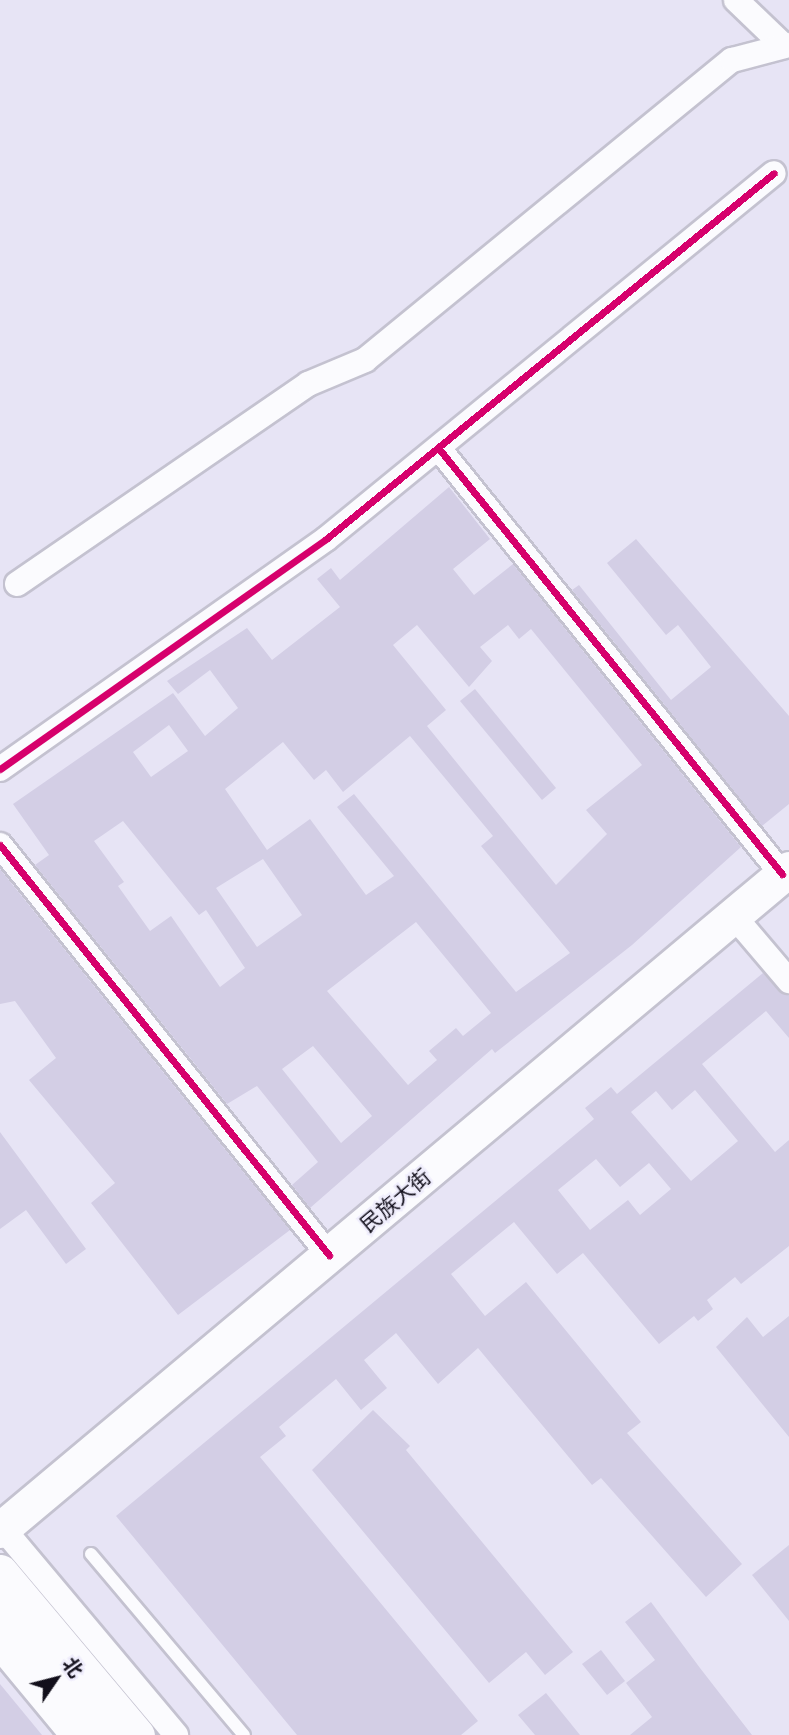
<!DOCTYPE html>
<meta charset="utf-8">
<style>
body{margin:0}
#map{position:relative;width:789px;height:1735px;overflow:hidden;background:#e7e4f5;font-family:Commissioner,"Noto Sans SC",sans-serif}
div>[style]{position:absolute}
.building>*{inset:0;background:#d3cee5}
.roads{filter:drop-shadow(2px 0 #c4c2d0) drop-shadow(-2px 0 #c4c2d0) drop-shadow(0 2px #c4c2d0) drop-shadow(0 -2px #c4c2d0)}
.service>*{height:12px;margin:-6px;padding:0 6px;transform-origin:6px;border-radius:6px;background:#fbfbfe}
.minor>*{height:24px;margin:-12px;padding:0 12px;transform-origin:12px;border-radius:12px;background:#fbfbfe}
.secondary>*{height:35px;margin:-17.5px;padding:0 17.5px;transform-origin:17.5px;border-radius:17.5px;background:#fbfbfe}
.cycleway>*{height:7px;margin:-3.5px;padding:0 3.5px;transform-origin:3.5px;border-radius:3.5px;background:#d6006c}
span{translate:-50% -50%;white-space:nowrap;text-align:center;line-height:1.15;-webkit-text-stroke:5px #efedfc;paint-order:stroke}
.street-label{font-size:21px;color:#120f1b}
.north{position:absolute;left:21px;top:1644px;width:70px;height:70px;-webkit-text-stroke:5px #efedfc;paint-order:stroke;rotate:55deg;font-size:19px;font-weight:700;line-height:28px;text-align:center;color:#120f1b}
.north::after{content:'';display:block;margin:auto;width:24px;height:32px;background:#120f1b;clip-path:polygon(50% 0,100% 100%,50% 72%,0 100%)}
</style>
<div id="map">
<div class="building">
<div style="clip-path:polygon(evenodd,449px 487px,490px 539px,453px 569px,474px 595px,513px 564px,741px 847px,632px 945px,495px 1053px,492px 1049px,310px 1208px,292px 1185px,318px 1162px,257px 1086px,227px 1104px,35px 865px,49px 855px,13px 804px,173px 693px,205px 736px,238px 708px,210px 670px,178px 694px,167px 681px,247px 628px,272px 660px,340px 607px,317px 579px,331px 568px,340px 580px,449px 487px,417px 625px,469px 687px,492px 661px,480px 647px,508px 625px,519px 639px,531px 629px,642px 765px,586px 810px,607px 834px,556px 885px,427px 726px,446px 710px,393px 645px,417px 625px,449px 487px,169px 725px,188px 751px,151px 777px,133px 752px,169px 725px,449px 487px,410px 736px,493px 836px,481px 846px,570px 953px,516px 992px,354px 794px,337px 807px,394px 876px,366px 895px,310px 819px,267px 850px,225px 789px,283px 742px,314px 780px,326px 770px,343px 792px,410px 736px,449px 487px,123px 821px,199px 915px,206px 910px,245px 968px,220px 987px,171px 916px,150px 931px,118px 886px,124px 882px,94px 841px,123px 821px,449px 487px,263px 859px,302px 915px,257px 947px,216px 888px,263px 859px,449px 487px,416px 922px,491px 1013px,463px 1036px,456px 1028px,429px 1051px,437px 1060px,408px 1085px,327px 991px,416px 922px,449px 487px,313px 1046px,372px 1116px,341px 1143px,282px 1069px,313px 1046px)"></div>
<div style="clip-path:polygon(636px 539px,789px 716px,789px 804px,762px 826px,572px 590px,579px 585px,671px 700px,711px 667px,678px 625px,666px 635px,607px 563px)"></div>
<div style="clip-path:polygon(475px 689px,556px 788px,542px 800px,460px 701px)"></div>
<div style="clip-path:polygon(0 869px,290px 1230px,178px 1315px,91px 1203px,115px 1183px,29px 1080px,56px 1058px,15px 1001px,0 1004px)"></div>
<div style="clip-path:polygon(evenodd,763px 973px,789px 996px,789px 1038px,766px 1011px,702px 1064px,775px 1152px,789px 1140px,789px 1246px,741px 1284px,735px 1277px,707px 1300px,713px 1309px,698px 1321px,694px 1316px,659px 1344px,583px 1253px,557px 1274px,514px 1222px,451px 1274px,485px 1316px,526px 1282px,641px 1422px,627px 1433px,742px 1564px,706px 1597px,601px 1478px,592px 1485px,478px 1348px,438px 1384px,396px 1333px,364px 1360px,387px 1388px,361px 1410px,336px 1379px,279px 1427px,286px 1436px,260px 1457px,478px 1721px,461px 1735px,297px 1735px,116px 1516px,594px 1119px,585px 1108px,611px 1087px,617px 1094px,763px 973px,695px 1090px,738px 1141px,691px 1181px,631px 1112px,656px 1091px,672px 1110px,695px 1090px,763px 973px,596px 1159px,620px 1187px,649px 1163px,671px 1189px,640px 1215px,628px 1200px,590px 1230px,558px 1190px,596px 1159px)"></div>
<div style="clip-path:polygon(0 1132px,86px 1249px,66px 1264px,26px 1210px,0 1229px)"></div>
<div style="clip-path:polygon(789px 1316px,789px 1437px,716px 1347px,747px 1317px,763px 1337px)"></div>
<div style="clip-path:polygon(373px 1410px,410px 1446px,406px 1450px,573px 1652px,545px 1675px,526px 1652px,489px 1683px,312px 1470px)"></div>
<div style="clip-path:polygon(789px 1545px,789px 1621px,752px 1575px)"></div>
<div style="clip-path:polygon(651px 1602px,700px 1668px,752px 1735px,630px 1735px,652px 1717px,626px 1683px,655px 1660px,625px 1622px)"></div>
<div style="clip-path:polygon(601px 1650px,625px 1681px,607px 1695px,582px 1664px)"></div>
<div style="clip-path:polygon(0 1684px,42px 1735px,0 1735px)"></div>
<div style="clip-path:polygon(546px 1693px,580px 1735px,535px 1735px,518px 1715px)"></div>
</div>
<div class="roads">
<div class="service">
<div style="left:91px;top:1554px;width:237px;rotate:49.8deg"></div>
</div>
<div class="minor">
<div style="left:736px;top:0;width:66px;rotate:43.8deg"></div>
<div style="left:440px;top:450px;width:545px;rotate:51.11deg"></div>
<div style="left:17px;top:584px;width:353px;rotate:-34.5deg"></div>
<div style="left:308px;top:384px;width:62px;rotate:-22.8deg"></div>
<div style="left:365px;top:360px;width:474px;rotate:-39.3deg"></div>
<div style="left:732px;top:60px;width:59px;rotate:-14.7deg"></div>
<div style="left:0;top:769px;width:399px;rotate:-35.2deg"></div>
<div style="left:326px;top:539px;width:578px;rotate:-39.25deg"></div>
<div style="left:0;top:845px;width:526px;rotate:51.26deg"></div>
<div style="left:733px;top:915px;width:87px;rotate:49.7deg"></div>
<div style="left:0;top:1525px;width:274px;rotate:50deg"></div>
<div style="left:0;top:1648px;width:113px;rotate:50.4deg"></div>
</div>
<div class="secondary">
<div style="left:0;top:1530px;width:1029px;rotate:-39.96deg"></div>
<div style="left:0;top:1572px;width:213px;rotate:50deg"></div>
<div style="left:0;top:1613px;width:159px;rotate:50.1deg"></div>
</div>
</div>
<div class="cycleway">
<div style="left:440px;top:450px;width:545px;rotate:51.11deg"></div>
<div style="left:0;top:769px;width:399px;rotate:-35.2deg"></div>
<div style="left:326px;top:539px;width:578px;rotate:-39.25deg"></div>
<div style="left:0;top:845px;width:526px;rotate:51.26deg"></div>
</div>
<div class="street-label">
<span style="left:395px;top:1200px;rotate:-40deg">民族大街</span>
</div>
<div class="north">北</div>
</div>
